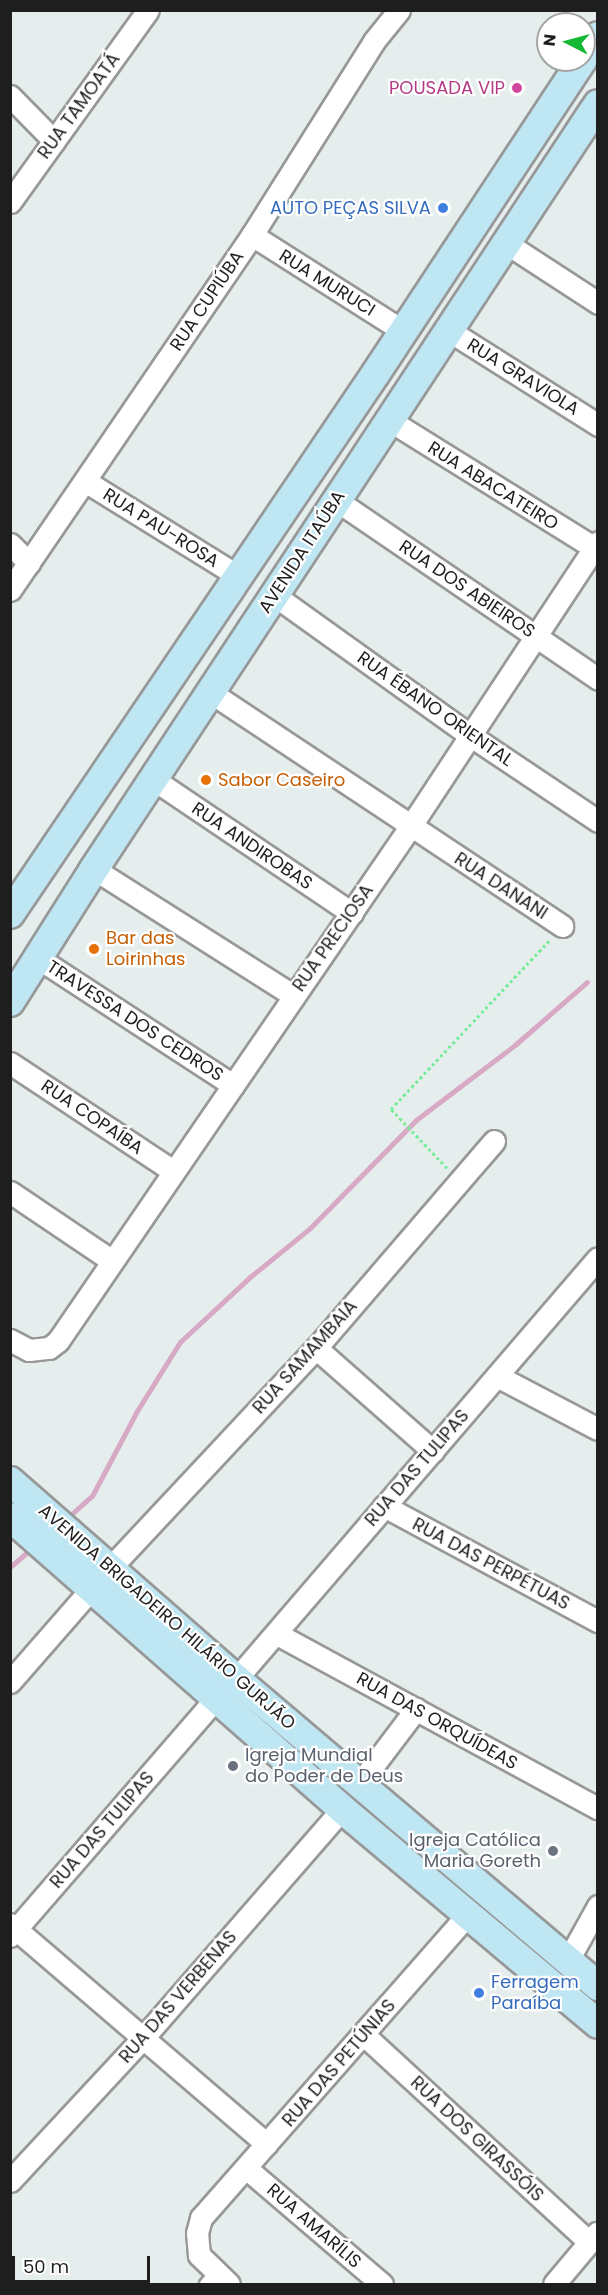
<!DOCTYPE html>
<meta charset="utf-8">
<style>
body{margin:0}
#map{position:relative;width:608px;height:2295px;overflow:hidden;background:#e5eeed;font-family:Poppins,sans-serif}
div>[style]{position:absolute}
.stream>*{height:5px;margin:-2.5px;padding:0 2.5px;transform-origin:2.5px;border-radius:2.5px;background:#d7a9c4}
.path>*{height:3px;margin-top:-1.5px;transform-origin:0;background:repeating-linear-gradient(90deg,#78ec9b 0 3px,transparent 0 6px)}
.roads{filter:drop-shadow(2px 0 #989898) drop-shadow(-2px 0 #989898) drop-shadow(0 2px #989898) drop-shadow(0 -2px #989898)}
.lane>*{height:10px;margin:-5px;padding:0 5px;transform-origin:5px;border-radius:5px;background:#fff}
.street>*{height:21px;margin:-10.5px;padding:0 10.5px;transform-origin:10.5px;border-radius:10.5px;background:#fff}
.secondary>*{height:28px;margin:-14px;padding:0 14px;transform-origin:14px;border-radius:14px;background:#bee6f3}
.dots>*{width:16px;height:16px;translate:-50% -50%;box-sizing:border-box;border:3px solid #fff;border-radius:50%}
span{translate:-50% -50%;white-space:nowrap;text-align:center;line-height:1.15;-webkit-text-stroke:4.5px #fff;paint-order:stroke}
.hotel-label{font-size:18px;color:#b23c85}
.right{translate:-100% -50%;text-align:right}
.street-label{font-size:18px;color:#1e1e1e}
.shop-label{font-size:18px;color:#366cbe}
.left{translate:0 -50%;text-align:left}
.food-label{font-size:18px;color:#c56008}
.worship-label{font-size:18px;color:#5b616d}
.frame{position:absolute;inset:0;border:12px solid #1e1e1e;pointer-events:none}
.north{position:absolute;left:536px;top:12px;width:60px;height:60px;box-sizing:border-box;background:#fff;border:2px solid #a5a5a5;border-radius:50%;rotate:276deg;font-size:16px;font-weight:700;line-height:24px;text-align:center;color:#1e1e1e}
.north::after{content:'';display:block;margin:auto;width:21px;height:27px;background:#14b834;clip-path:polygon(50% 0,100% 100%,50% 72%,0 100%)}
.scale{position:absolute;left:12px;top:2256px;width:138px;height:27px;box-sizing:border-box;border:3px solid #1e1e1e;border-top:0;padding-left:8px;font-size:18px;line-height:21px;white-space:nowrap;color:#1e1e1e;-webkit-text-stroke:4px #fff;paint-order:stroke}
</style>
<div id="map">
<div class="stream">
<div style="left:65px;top:1520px;width:36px;rotate:-42deg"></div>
<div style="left:92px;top:1496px;width:96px;rotate:-62.1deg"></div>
<div style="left:137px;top:1411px;width:81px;rotate:-58.1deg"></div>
<div style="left:180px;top:1342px;width:96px;rotate:-42.9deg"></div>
<div style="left:250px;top:1277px;width:77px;rotate:-39.2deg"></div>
<div style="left:310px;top:1228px;width:151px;rotate:-45.5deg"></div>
<div style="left:416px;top:1120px;width:126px;rotate:-37.2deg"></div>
<div style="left:516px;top:1044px;width:94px;rotate:-41.1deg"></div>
<div style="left:10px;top:1567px;width:30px;rotate:-41deg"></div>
</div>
<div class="path">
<div style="left:447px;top:1168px;width:81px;rotate:-133.5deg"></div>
<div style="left:391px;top:1109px;width:231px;rotate:-46.8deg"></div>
</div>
<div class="roads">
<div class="lane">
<div style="left:205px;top:2284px;width:16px;rotate:-50deg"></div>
</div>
<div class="street">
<div style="left:10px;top:96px;width:63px;rotate:45.6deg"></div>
<div style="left:10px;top:202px;width:236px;rotate:-54.3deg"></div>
<div style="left:252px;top:235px;width:179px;rotate:32.4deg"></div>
<div style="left:506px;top:243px;width:110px;rotate:33.1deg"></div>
<div style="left:448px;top:330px;width:178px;rotate:32.3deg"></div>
<div style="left:389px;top:420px;width:246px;rotate:31.9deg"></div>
<div style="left:85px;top:481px;width:180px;rotate:31.8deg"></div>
<div style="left:336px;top:500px;width:317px;rotate:34.3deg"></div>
<div style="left:10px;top:544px;width:27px;rotate:45deg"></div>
<div style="left:10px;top:590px;width:430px;rotate:-55.7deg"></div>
<div style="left:252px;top:235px;width:229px;rotate:-57.8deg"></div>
<div style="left:374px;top:41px;width:40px;rotate:-51deg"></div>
<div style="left:274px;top:595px;width:242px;rotate:35.6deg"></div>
<div style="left:471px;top:736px;width:153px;rotate:33.8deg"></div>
<div style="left:210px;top:692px;width:423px;rotate:33.6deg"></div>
<div style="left:153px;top:779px;width:240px;rotate:34deg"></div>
<div style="left:94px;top:869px;width:237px;rotate:32.4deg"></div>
<div style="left:38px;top:958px;width:233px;rotate:33.1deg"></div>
<div style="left:10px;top:1063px;width:196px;rotate:33.5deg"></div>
<div style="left:10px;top:1192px;width:122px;rotate:34deg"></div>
<div style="left:10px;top:1340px;width:21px;rotate:28deg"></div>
<div style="left:29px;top:1350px;width:20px;rotate:-6deg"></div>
<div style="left:49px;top:1348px;width:11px;rotate:-38deg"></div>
<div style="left:58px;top:1341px;width:623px;rotate:-55.6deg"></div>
<div style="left:410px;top:827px;width:341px;rotate:-56.6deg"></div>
<div style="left:316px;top:1348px;width:156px;rotate:41.4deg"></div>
<div style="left:497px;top:1376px;width:114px;rotate:27.7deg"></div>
<div style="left:384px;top:1506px;width:243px;rotate:28.3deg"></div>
<div style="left:110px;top:1568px;width:301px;rotate:-46.9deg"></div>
<div style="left:316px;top:1348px;width:273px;rotate:-49.3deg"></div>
<div style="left:277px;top:1634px;width:365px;rotate:28.5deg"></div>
<div style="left:236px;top:1679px;width:555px;rotate:-49.31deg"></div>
<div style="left:10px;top:1682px;width:125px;rotate:-48.9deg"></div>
<div style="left:360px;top:1783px;width:93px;rotate:-52.9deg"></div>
<div style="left:10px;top:1924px;width:338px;rotate:40.6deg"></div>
<div style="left:10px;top:1936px;width:315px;rotate:-49.1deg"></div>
<div style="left:568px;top:1960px;width:62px;rotate:-60.9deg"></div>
<div style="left:364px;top:2035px;width:306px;rotate:42.6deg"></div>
<div style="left:246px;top:2168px;width:179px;rotate:40.5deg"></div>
<div style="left:10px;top:2181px;width:195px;rotate:-47.1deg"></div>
<div style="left:143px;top:2038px;width:303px;rotate:-49deg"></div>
<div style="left:229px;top:2284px;width:42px;rotate:-136deg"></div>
<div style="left:199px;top:2255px;width:22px;rotate:-95deg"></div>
<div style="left:197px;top:2233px;width:16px;rotate:-75deg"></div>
<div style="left:201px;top:2218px;width:405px;rotate:-48.7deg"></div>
<div style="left:554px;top:2284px;width:67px;rotate:-49.9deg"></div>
</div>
<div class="secondary">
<div style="left:584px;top:57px;width:25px;rotate:-56deg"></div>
<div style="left:10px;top:914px;width:653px;rotate:-55.92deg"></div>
<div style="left:376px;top:373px;width:375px;rotate:-56.6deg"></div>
<div style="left:10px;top:1002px;width:157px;rotate:-57.7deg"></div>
<div style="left:94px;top:869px;width:916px;rotate:-56.62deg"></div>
<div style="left:10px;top:1481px;width:300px;rotate:41.2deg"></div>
<div style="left:236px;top:1679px;width:475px;rotate:40.3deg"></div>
<div style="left:10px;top:1517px;width:442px;rotate:41.3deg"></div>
<div style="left:342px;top:1809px;width:334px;rotate:40deg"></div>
</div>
</div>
<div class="dots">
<div style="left:517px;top:88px;background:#d1479c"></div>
<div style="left:443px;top:208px;background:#3f7fe0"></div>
<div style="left:206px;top:780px;background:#e8710a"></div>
<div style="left:94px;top:949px;background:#e8710a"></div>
<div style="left:233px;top:1766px;background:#6b7280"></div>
<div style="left:553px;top:1851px;background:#6b7280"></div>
<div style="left:479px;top:1993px;background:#3f7fe0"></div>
</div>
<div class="hotel-label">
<span class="right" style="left:505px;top:88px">POUSADA VIP</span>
</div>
<div class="street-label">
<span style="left:79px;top:106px;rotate:-54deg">RUA TAMOATÁ</span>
<span style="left:327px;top:283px;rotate:32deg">RUA MURUCI</span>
<span style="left:207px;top:301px;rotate:-56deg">RUA CUPIÚBA</span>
<span style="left:523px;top:377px;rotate:32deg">RUA GRAVIOLA</span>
<span style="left:493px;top:486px;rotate:32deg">RUA ABACATEIRO</span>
<span style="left:161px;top:528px;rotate:32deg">RUA PAU-ROSA</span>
<span style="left:302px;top:552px;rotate:-57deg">AVENIDA ITAÚBA</span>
<span style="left:467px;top:589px;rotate:34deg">RUA DOS ABIEIROS</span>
<span style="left:435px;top:709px;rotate:35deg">RUA ÉBANO ORIENTAL</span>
<span style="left:252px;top:846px;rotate:34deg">RUA ANDIROBAS</span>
<span style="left:501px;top:886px;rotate:33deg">RUA DANANI</span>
<span style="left:333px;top:938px;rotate:-55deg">RUA PRECIOSA</span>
<span style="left:135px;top:1021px;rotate:33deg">TRAVESSA DOS CEDROS</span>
<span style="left:92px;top:1117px;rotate:34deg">RUA COPAÍBA</span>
<span style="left:305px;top:1357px;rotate:-48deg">RUA SAMAMBAIA</span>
<span style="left:417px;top:1468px;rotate:-49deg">RUA DAS TULIPAS</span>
<span style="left:491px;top:1564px;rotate:28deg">RUA DAS PERPÉTUAS</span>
<span style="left:167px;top:1617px;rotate:41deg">AVENIDA BRIGADEIRO HILÁRIO GURJÃO</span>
<span style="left:437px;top:1721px;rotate:29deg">RUA DAS ORQUÍDEAS</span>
<span style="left:102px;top:1830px;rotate:-49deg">RUA DAS TULIPAS</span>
<span style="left:178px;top:1997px;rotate:-49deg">RUA DAS VERBENAS</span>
<span style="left:339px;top:2063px;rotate:-49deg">RUA DAS PETÚNIAS</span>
<span style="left:477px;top:2139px;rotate:43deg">RUA DOS GIRASSÓIS</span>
<span style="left:314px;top:2226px;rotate:41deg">RUA AMARÍLIS</span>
</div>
<div class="shop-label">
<span class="right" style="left:431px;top:208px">AUTO PEÇAS SILVA</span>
<span class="left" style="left:491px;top:1993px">Ferragem<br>Paraíba</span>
</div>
<div class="food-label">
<span class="left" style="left:218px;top:780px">Sabor Caseiro</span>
<span class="left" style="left:106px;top:949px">Bar das<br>Loirinhas</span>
</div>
<div class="worship-label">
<span class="left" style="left:245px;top:1766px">Igreja Mundial<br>do Poder de Deus</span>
<span class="right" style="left:541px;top:1851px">Igreja Católica<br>Maria Goreth</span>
</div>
<div class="frame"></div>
<div class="north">N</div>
<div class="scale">50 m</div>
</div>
